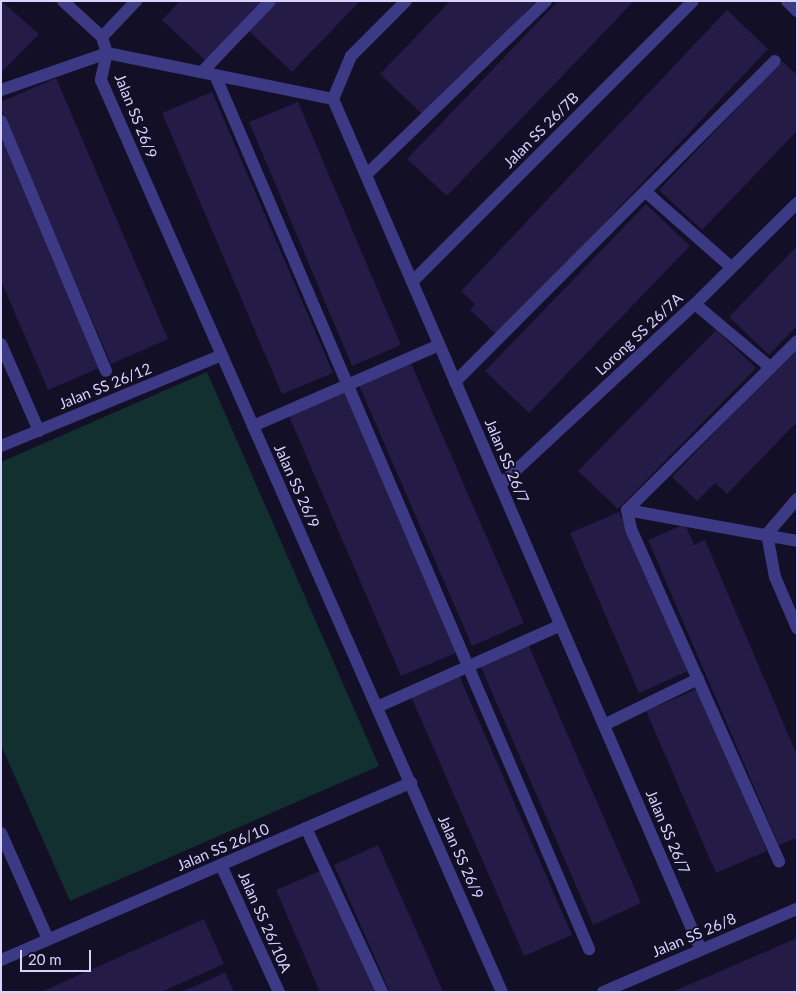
<!DOCTYPE html>
<style>
body{margin:0}
#map{position:relative;width:798px;height:993px;overflow:hidden;background:#130f26;font-family:Lato,sans-serif}
div>[style]{position:absolute}
.green>*{inset:0;background:#12302f}
.building>*{inset:0;background:#241b47}
.minor>*{height:12px;margin:-6px;padding:0 6px;transform-origin:6px;border-radius:6px;background:#3d3a85}
span{translate:-50% -50%;white-space:nowrap;text-align:center;line-height:1.15;-webkit-text-stroke:4px #130f26;paint-order:stroke}
.street-label{font-size:15px;color:#d9d4ff}
.frame{position:absolute;inset:0;border:2px solid #d9d4ff;pointer-events:none}
.scale{position:absolute;left:20px;top:950px;width:71px;height:22px;box-sizing:border-box;border:2px solid #d9d4ff;border-top:0;padding-left:6px;font-size:15px;line-height:18px;white-space:nowrap;color:#d9d4ff;-webkit-text-stroke:4px #130f26;paint-order:stroke}
</style>
<div id="map">
<div class="green">
<div style="clip-path:polygon(207px 372px,379px 766px,70px 901px,1px 745px,1px 462px)"></div>
</div>
<div class="building">
<div style="clip-path:polygon(1px 1px,39px 34px,1px 73px)"></div>
<div style="clip-path:polygon(180px 1px,265px 1px,207px 62px,162px 20px)"></div>
<div style="clip-path:polygon(275px 1px,360px 1px,292px 72px,248px 30px)"></div>
<div style="clip-path:polygon(450px 1px,536px 1px,425px 117px,380px 74px)"></div>
<div style="clip-path:polygon(558px 1px,634px 1px,447px 196px,407px 159px)"></div>
<div style="clip-path:polygon(727px 10px,768px 49px,498px 336px,470px 310px,475px 304px,461px 291px)"></div>
<div style="clip-path:polygon(782px 61px,797px 75px,797px 131px,702px 230px,659px 190px)"></div>
<div style="clip-path:polygon(56px 78px,168px 339px,111px 364px,1px 109px,1px 102px)"></div>
<div style="clip-path:polygon(212px 92px,333px 373px,282px 394px,162px 113px)"></div>
<div style="clip-path:polygon(298px 102px,401px 345px,352px 366px,249px 122px)"></div>
<div style="clip-path:polygon(1px 127px,104px 366px,48px 390px,1px 281px)"></div>
<div style="clip-path:polygon(646px 204px,690px 246px,529px 413px,485px 371px)"></div>
<div style="clip-path:polygon(797px 246px,797px 326px,769px 355px,729px 317px)"></div>
<div style="clip-path:polygon(716px 330px,756px 368px,618px 509px,578px 471px)"></div>
<div style="clip-path:polygon(797px 346px,797px 422px,727px 494px,715px 483px,697px 501px,672px 477px)"></div>
<div style="clip-path:polygon(411px 363px,524px 623px,472px 646px,359px 385px)"></div>
<div style="clip-path:polygon(345px 392px,458px 652px,401px 676px,289px 416px)"></div>
<div style="clip-path:polygon(619px 512px,688px 671px,639px 693px,570px 533px)"></div>
<div style="clip-path:polygon(685px 524px,694px 545px,705px 540px,797px 755px,797px 838px,779px 845px,648px 540px)"></div>
<div style="clip-path:polygon(528px 644px,641px 903px,593px 925px,480px 665px)"></div>
<div style="clip-path:polygon(458px 673px,572px 935px,524px 956px,410px 694px)"></div>
<div style="clip-path:polygon(697px 689px,767px 851px,716px 873px,646px 711px)"></div>
<div style="clip-path:polygon(378px 845px,425px 950px,443px 992px,390px 992px,334px 865px)"></div>
<div style="clip-path:polygon(325px 869px,379px 992px,320px 992px,276px 890px)"></div>
<div style="clip-path:polygon(204px 919px,224px 964px,161px 992px,41px 992px)"></div>
<div style="clip-path:polygon(797px 938px,797px 992px,672px 992px,760px 954px)"></div>
<div style="clip-path:polygon(225px 972px,234px 992px,181px 992px,211px 979px)"></div>
</div>
<div class="minor">
<div style="left:63px;top:1px;width:53px;rotate:42.7deg"></div>
<div style="left:406px;top:1px;width:78px;rotate:135deg"></div>
<div style="left:351px;top:56px;width:47px;rotate:112.7deg"></div>
<div style="left:333px;top:99px;width:927px;rotate:66.61deg"></div>
<div style="left:787px;top:1px;width:14px;rotate:45deg"></div>
<div style="left:102px;top:37px;width:17px;rotate:73deg"></div>
<div style="left:107px;top:53px;width:28px;rotate:103deg"></div>
<div style="left:101px;top:80px;width:996px;rotate:66.27deg"></div>
<div style="left:102px;top:37px;width:50px;rotate:-46.6deg"></div>
<div style="left:202px;top:72px;width:98px;rotate:-46.2deg"></div>
<div style="left:215px;top:75px;width:951px;rotate:66.83deg"></div>
<div style="left:1px;top:90px;width:112px;rotate:-19.2deg"></div>
<div style="left:107px;top:53px;width:231px;rotate:11.5deg"></div>
<div style="left:1px;top:121px;width:271px;rotate:67.2deg"></div>
<div style="left:366px;top:175px;width:250px;rotate:-44deg"></div>
<div style="left:647px;top:193px;width:112px;rotate:41.4deg"></div>
<div style="left:412px;top:282px;width:397px;rotate:-45deg"></div>
<div style="left:695px;top:304px;width:99px;rotate:40.1deg"></div>
<div style="left:1px;top:344px;width:95px;rotate:66.4deg"></div>
<div style="left:455px;top:382px;width:453px;rotate:-45.1deg"></div>
<div style="left:253px;top:426px;width:203px;rotate:-23.5deg"></div>
<div style="left:1px;top:446px;width:239px;rotate:-22.4deg"></div>
<div style="left:500px;top:485px;width:266px;rotate:-42.9deg"></div>
<div style="left:695px;top:304px;width:144px;rotate:-44.7deg"></div>
<div style="left:797px;top:499px;width:46px;rotate:130.6deg"></div>
<div style="left:767px;top:534px;width:44px;rotate:79.5deg"></div>
<div style="left:775px;top:577px;width:56px;rotate:66.7deg"></div>
<div style="left:627px;top:510px;width:19px;rotate:78deg"></div>
<div style="left:631px;top:529px;width:364px;rotate:66deg"></div>
<div style="left:627px;top:510px;width:240px;rotate:-44.8deg"></div>
<div style="left:627px;top:510px;width:173px;rotate:10.3deg"></div>
<div style="left:377px;top:707px;width:201px;rotate:-24deg"></div>
<div style="left:604px;top:725px;width:105px;rotate:-26.1deg"></div>
<div style="left:306px;top:828px;width:181px;rotate:65.1deg"></div>
<div style="left:1px;top:833px;width:116px;rotate:66.1deg"></div>
<div style="left:221px;top:865px;width:140px;rotate:65.5deg"></div>
<div style="left:1px;top:960px;width:447px;rotate:-23.4deg"></div>
<div style="left:603px;top:992px;width:211px;rotate:-23.2deg"></div>
</div>
<div class="street-label">
<span style="left:136px;top:116px;rotate:68deg">Jalan SS 26/9</span>
<span style="left:541px;top:130px;rotate:-45deg">Jalan SS 26/7B</span>
<span style="left:639px;top:334px;rotate:-43deg">Lorong SS 26/7A</span>
<span style="left:105px;top:386px;rotate:-22deg">Jalan SS 26/12</span>
<span style="left:507px;top:461px;rotate:67deg">Jalan SS 26/7</span>
<span style="left:297px;top:486px;rotate:66deg">Jalan SS 26/9</span>
<span style="left:668px;top:832px;rotate:67deg">Jalan SS 26/7</span>
<span style="left:223px;top:847px;rotate:-23deg">Jalan SS 26/10</span>
<span style="left:461px;top:857px;rotate:66deg">Jalan SS 26/9</span>
<span style="left:265px;top:922px;rotate:66deg">Jalan SS 26/10A</span>
<span style="left:694px;top:935px;rotate:-23deg">Jalan SS 26/8</span>
</div>
<div class="frame"></div>
<div class="scale">20 m</div>
</div>
